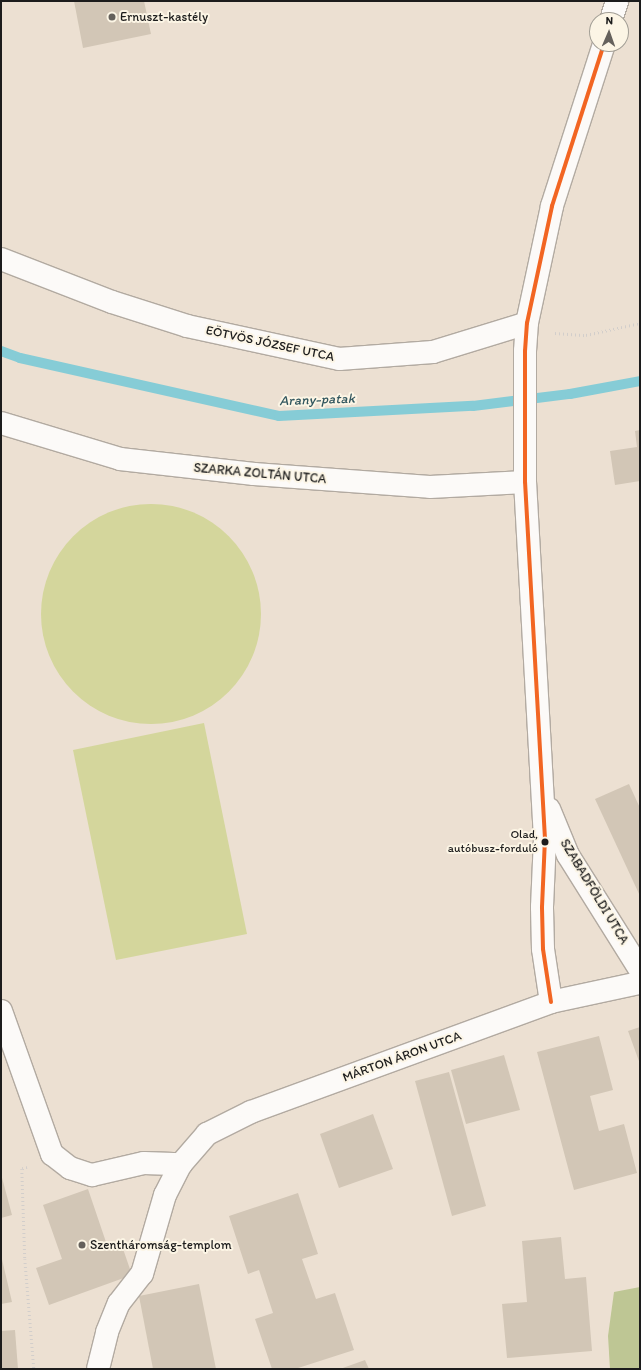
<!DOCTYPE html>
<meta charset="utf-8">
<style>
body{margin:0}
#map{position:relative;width:641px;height:1370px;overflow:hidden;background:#ece0d2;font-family:Itim,sans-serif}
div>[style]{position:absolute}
.green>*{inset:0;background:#d4d69c}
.round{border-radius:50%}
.forest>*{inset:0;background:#bec694}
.stream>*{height:10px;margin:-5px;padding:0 5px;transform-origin:5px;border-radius:5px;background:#86ccd6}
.building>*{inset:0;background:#d2c6b6}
.path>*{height:2.5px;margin-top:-1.25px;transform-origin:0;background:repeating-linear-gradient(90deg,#d2cecb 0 1px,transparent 0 4px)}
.roads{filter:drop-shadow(1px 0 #b2aaa1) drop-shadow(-1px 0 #b2aaa1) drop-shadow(0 1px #b2aaa1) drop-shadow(0 -1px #b2aaa1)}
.minor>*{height:22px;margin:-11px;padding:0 11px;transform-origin:11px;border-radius:11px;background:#fcfaf8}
.bus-1>*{height:4px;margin:-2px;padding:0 2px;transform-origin:2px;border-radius:2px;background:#f26522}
.dots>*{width:11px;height:11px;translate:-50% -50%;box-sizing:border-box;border:2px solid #fcf5e5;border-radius:50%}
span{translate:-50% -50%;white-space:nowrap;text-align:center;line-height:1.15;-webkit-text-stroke:4px #fcf5e5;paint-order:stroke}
.bus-label{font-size:12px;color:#1c1c1c}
.right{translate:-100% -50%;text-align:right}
.poi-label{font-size:13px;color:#1c1c1c}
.left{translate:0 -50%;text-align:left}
.street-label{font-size:13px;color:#1c1c1c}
.water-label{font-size:14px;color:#32565e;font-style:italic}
.frame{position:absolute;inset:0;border:2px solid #1c1c1c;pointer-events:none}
.north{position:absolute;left:589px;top:12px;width:40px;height:40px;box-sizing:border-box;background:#fcf5e5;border:1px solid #a29e95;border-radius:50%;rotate:2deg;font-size:11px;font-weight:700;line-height:16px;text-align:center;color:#1c1c1c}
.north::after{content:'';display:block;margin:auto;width:14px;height:18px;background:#65615c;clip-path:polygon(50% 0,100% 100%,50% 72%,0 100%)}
</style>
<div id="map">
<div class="green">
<div class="round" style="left:41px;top:504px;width:220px;height:220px"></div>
<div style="clip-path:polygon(204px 723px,247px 934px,116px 960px,73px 750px)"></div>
</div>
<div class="forest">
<div style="clip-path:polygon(640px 1287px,640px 1369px,610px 1369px,608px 1336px,614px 1292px)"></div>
</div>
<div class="stream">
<div style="left:1px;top:351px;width:20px;rotate:20deg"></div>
<div style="left:20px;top:358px;width:265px;rotate:12.6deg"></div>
<div style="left:279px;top:416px;width:194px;rotate:-3deg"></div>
<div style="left:473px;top:406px;width:98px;rotate:-7.1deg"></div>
<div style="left:570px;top:394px;width:71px;rotate:-10.5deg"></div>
</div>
<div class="building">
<div style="clip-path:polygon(74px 1px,144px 1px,151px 34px,83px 48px)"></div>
<div style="clip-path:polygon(640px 430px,640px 481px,615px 485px,610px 451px,637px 447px,635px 431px)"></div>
<div style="clip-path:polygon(629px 784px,640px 808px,640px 896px,595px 799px)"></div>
<div style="clip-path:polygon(640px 1027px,640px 1064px,628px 1031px)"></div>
<div style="clip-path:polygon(599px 1036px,613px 1090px,590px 1096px,599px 1131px,624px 1124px,637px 1173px,574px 1190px,537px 1052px)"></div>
<div style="clip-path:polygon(504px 1055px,520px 1110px,466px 1124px,451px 1070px)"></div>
<div style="clip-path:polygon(449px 1072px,486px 1206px,452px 1216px,415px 1081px)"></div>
<div style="clip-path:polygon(373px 1114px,393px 1169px,339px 1188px,320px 1134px)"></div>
<div style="clip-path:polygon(1px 1174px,12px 1215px,1px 1218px)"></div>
<div style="clip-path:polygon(88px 1189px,108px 1248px,121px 1243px,132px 1275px,49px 1305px,36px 1268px,62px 1259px,43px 1205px)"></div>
<div style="clip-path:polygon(298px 1193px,318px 1254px,302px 1259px,316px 1299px,335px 1293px,354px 1350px,295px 1369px,272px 1369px,255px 1319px,273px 1313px,259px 1270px,248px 1274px,229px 1216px)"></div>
<div style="clip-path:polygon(561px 1237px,565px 1279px,586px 1277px,592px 1351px,507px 1358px,502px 1304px,527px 1302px,522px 1241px)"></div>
<div style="clip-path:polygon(1px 1255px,12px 1302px,1px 1304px)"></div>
<div style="clip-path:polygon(199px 1284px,216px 1369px,153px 1369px,139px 1296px)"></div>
<div style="clip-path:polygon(15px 1330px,18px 1369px,1px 1369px,1px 1331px)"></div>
<div style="clip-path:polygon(365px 1360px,369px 1369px,340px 1369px)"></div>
</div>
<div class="path">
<div style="left:555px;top:333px;width:31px;rotate:4deg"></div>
<div style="left:586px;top:335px;width:55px;rotate:-12.5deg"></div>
<div style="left:27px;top:1167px;width:5px;rotate:158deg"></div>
<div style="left:22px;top:1169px;width:90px;rotate:88.1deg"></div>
<div style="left:25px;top:1259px;width:110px;rotate:85.3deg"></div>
</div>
<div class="roads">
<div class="minor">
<div style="left:611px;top:20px;width:20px;rotate:-72deg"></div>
<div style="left:1px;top:259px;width:119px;rotate:21.2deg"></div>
<div style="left:112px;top:302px;width:79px;rotate:17.7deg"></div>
<div style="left:187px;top:326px;width:156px;rotate:12.2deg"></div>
<div style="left:339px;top:359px;width:94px;rotate:-4.3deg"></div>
<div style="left:433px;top:352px;width:98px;rotate:-17.1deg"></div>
<div style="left:1px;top:423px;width:124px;rotate:16.8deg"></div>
<div style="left:120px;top:459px;width:135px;rotate:6.4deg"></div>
<div style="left:254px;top:474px;width:176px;rotate:4.2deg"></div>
<div style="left:430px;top:487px;width:95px;rotate:-3deg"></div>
<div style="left:549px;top:809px;width:50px;rotate:67.6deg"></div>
<div style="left:568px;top:855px;width:136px;rotate:57.9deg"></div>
<div style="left:551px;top:1002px;width:54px;rotate:-98.6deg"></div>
<div style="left:543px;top:949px;width:42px;rotate:-91.4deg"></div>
<div style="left:542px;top:907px;width:68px;rotate:-87.5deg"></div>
<div style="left:545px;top:839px;width:358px;rotate:-93.2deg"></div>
<div style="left:525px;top:482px;width:131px;rotate:-90deg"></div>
<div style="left:525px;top:351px;width:28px;rotate:-86deg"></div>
<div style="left:527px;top:323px;width:120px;rotate:-77.9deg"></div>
<div style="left:552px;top:206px;width:170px;rotate:-72.2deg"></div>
<div style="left:1px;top:1011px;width:152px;rotate:70.4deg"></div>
<div style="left:52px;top:1154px;width:23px;rotate:38deg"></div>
<div style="left:70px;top:1168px;width:23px;rotate:18deg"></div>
<div style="left:92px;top:1175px;width:53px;rotate:-13deg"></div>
<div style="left:144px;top:1163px;width:37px;rotate:2deg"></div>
<div style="left:98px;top:1369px;width:38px;rotate:-76deg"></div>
<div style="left:107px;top:1332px;width:31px;rotate:-68deg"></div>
<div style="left:119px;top:1303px;width:37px;rotate:-52deg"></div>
<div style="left:142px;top:1274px;width:82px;rotate:-73.8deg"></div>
<div style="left:165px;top:1195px;width:35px;rotate:-63deg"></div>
<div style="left:181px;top:1164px;width:40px;rotate:-49deg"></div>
<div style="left:207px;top:1134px;width:49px;rotate:-26.6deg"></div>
<div style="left:251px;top:1112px;width:320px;rotate:-20.1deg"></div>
<div style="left:551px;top:1002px;width:91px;rotate:-12.1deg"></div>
</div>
</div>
<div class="bus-1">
<div style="left:551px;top:1002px;width:54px;rotate:-98.6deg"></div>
<div style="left:543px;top:949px;width:42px;rotate:-91.4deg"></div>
<div style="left:542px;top:907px;width:68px;rotate:-87.5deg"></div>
<div style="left:545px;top:839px;width:358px;rotate:-93.2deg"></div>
<div style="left:525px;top:482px;width:131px;rotate:-90deg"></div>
<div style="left:525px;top:351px;width:28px;rotate:-86deg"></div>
<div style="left:527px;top:323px;width:120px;rotate:-77.9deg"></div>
<div style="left:552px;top:206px;width:170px;rotate:-72.2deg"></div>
</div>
<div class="dots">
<div style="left:112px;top:17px;background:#65615c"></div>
<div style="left:545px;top:842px;background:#1c1c1c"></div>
<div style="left:82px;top:1245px;background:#65615c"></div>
</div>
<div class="bus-label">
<span class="right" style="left:538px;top:842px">Olad,<br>autóbusz-forduló</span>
</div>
<div class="poi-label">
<span class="left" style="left:120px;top:17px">Ernuszt-kastély</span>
<span class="left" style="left:90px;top:1245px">Szentháromság-templom</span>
</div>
<div class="street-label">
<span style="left:270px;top:344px;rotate:12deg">EÖTVÖS JÓZSEF UTCA</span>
<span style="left:260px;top:474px;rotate:5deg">SZARKA ZOLTÁN UTCA</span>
<span style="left:594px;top:892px;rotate:59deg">SZABADFÖLDI UTCA</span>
<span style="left:402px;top:1057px;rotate:-20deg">MÁRTON ÁRON UTCA</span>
</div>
<div class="water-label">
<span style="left:317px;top:400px;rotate:-2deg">Arany-patak</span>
</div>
<div class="frame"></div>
<div class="north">N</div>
</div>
